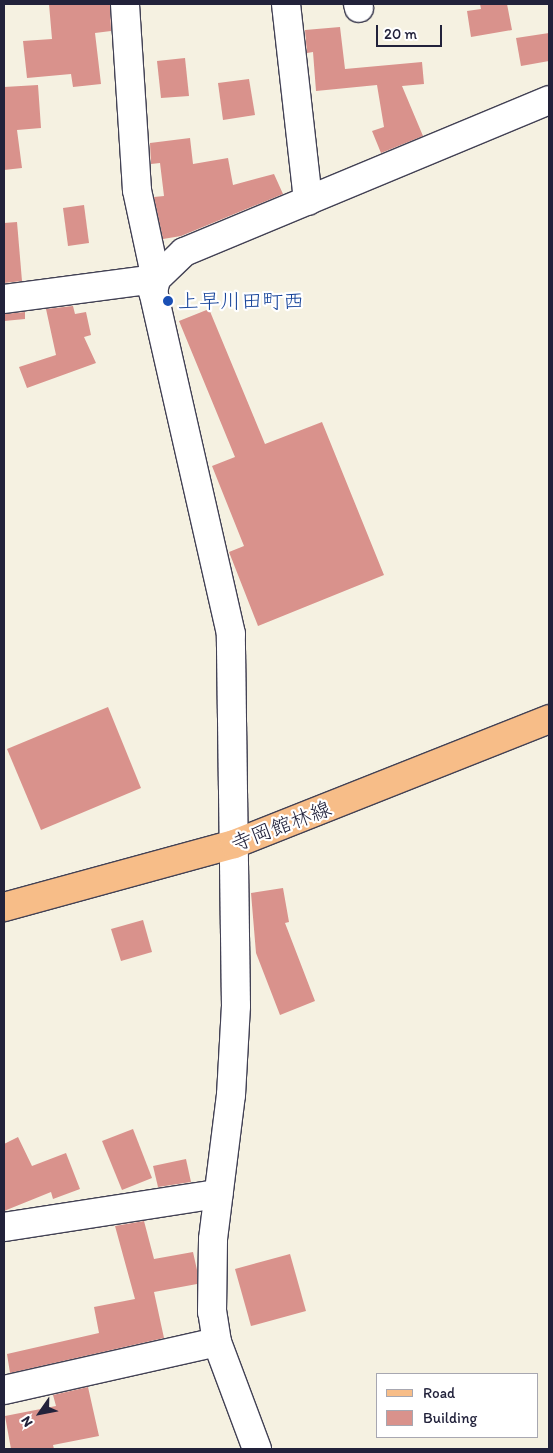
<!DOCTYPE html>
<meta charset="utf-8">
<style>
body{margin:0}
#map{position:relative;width:553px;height:1453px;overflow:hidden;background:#f5f1e1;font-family:Itim,"Klee One",sans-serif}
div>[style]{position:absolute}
.building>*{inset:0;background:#d9928c}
.roads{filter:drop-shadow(1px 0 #424154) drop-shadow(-1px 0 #424154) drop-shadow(0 1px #424154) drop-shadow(0 -1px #424154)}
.minor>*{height:28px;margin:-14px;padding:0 14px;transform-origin:14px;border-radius:14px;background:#fff}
.major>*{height:28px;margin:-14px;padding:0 14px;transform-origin:14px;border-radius:14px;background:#f7bd88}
.dots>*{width:14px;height:14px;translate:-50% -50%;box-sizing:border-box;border:2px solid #fff;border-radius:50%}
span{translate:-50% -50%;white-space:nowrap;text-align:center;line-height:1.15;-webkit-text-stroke:4.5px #fff;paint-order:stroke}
.transit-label{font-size:21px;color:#164399}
.left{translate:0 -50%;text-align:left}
.street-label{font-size:21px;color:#22223b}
.frame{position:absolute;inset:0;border:5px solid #22223b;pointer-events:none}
.legend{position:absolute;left:376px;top:1373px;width:162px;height:65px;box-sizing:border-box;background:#fff;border:1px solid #a7a7b1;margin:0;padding:6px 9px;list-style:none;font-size:15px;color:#22223b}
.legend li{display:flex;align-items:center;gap:10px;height:25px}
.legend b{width:25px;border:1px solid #a7a7b1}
.north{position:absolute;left:15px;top:1388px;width:50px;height:50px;-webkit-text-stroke:4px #fff;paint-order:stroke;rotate:237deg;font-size:14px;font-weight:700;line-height:20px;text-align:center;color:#22223b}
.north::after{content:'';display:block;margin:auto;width:18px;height:22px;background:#22223b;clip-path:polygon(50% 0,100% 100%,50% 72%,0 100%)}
.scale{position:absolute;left:376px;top:25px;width:66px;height:22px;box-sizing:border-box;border:2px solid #22223b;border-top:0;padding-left:6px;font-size:15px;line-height:18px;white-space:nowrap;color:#22223b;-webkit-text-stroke:4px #fff;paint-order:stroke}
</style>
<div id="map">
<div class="building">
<div style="clip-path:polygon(49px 4px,110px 4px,111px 31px,95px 33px,101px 84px,73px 87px,71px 74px,27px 78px,23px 41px,52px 39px)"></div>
<div style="clip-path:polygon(480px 4px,507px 4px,512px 30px,471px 37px,467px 11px,481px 9px)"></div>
<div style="clip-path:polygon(340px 27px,345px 69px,422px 62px,424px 84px,402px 86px,423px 136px,381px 153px,372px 131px,384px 127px,377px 85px,316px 91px,313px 52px,307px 53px,305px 30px)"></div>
<div style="clip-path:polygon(549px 33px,549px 61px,521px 66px,516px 38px)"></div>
<div style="clip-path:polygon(185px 58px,189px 96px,161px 98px,157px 61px)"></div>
<div style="clip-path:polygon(249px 79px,255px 115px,223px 120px,218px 83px)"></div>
<div style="clip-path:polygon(38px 85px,41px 128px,17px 130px,22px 168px,4px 170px,4px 87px)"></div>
<div style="clip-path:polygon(190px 138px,193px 164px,228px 158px,233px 185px,274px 174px,283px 194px,181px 236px,163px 239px,154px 197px,164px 196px,160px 163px,151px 164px,150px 143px)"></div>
<div style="clip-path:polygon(84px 205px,89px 243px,68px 246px,63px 208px)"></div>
<div style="clip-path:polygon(17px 222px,22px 281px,4px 283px,4px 223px)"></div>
<div style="clip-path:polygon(73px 306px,75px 314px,86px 312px,91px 335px,84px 337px,96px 363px,27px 388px,19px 367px,56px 355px,46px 309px)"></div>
<div style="clip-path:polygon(209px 309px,265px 444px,322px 422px,384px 575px,258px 626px,229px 552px,244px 546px,212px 466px,235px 457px,179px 321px)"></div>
<div style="clip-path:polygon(25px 312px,25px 319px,4px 321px,4px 314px)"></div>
<div style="clip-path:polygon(108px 707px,141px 788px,41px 830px,7px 749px)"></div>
<div style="clip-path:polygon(283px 888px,289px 922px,285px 923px,315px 1001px,280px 1015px,256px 953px,251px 893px)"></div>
<div style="clip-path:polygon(143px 920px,152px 952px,121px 961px,111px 929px)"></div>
<div style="clip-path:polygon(133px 1129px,152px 1178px,122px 1190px,102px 1141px)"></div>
<div style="clip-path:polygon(18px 1137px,32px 1166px,66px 1153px,80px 1189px,53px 1199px,51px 1192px,4px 1211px,4px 1144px)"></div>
<div style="clip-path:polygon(186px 1159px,191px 1182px,158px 1187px,153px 1166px)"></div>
<div style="clip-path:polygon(144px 1221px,154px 1259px,193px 1252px,197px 1270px,197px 1284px,154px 1292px,164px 1338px,10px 1373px,7px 1354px,99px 1333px,94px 1307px,135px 1299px,115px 1226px)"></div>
<div style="clip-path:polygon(290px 1254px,306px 1311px,251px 1326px,235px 1269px)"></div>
<div style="clip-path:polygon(88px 1387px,99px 1436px,53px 1445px,54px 1449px,11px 1449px,5px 1416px,56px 1406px,53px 1395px)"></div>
</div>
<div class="roads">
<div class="minor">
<div style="left:286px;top:4px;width:198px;rotate:83.6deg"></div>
<div style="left:358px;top:4px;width:4px;rotate:76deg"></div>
<div style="left:4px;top:299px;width:153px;rotate:-7.5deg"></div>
<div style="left:156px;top:279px;width:91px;rotate:-102.1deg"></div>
<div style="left:137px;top:190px;width:186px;rotate:-93.7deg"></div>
<div style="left:4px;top:1227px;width:217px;rotate:-8.8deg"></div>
<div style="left:4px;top:1390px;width:218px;rotate:-12.7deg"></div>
<div style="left:257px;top:1449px;width:114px;rotate:-110.5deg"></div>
<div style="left:217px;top:1342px;width:30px;rotate:-99deg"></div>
<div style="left:212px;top:1312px;width:73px;rotate:-89.2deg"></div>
<div style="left:213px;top:1239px;width:145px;rotate:-82.9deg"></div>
<div style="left:231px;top:1095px;width:89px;rotate:-86.8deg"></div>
<div style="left:236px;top:1006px;width:372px;rotate:-90.8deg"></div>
<div style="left:231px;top:634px;width:351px;rotate:-102.8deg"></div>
<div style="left:153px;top:292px;width:13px;rotate:-77deg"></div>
<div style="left:156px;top:279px;width:39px;rotate:-44deg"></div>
<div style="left:184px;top:252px;width:395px;rotate:-22.6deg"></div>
</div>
<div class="major">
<div style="left:4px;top:907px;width:238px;rotate:-15.3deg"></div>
<div style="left:234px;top:844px;width:339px;rotate:-21.6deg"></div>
</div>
</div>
<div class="dots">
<div style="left:168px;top:301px;background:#1a4fb4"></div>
</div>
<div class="transit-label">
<span class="left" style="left:178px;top:301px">上早川田町西</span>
</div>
<div class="street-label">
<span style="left:281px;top:826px;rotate:-21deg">寺岡館林線</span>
</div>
<div class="frame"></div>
<ul class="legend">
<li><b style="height:6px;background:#f7bd88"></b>Road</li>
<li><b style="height:14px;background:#d9928c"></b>Building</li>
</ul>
<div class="north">N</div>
<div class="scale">20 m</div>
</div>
